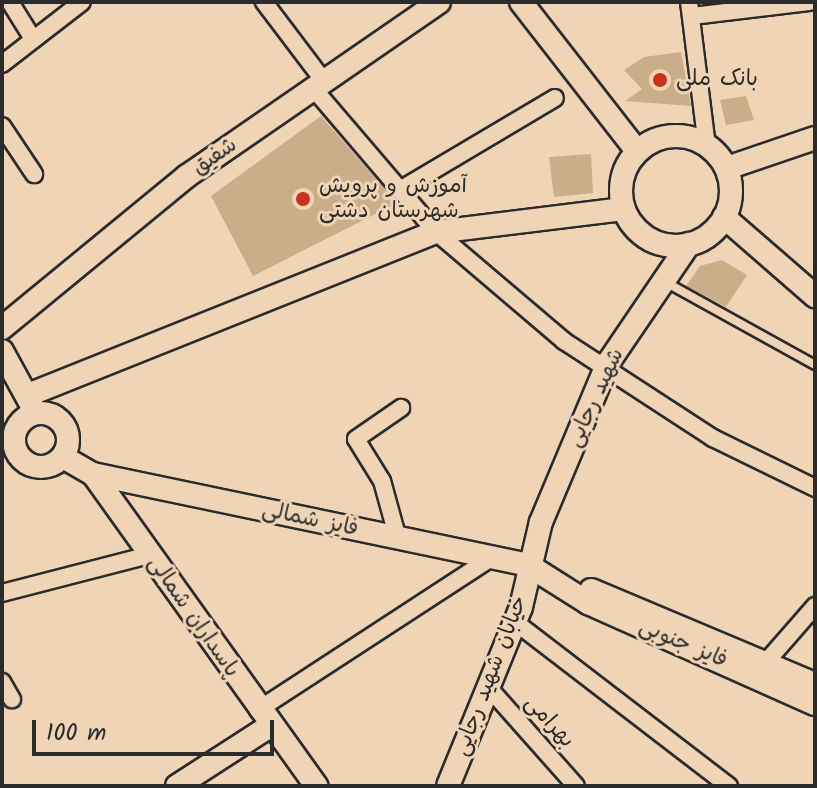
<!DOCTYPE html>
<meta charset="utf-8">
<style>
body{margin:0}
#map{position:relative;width:817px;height:788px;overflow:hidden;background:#efd5b6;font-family:Kalam,"Playpen Sans Arabic",sans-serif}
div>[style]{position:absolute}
.building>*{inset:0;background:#caad89}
.roads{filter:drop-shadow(2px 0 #2b2b2b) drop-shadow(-2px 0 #2b2b2b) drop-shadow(0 2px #2b2b2b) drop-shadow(0 -2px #2b2b2b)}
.lane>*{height:8px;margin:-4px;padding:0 4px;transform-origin:4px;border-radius:4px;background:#efd5b6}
.street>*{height:16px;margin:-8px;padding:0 8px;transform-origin:8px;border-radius:8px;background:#efd5b6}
.secondary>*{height:22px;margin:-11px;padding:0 11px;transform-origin:11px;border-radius:11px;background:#efd5b6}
.secondary>.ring{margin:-11px;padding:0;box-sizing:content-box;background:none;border:22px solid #efd5b6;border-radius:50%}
.dots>*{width:22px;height:22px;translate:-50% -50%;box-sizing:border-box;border:4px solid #efd5b6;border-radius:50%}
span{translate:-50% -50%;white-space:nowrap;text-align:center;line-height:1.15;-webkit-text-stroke:6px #efd5b6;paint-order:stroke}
.poi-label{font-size:22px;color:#2b2b2b}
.left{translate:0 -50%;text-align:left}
.street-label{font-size:22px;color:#2b2b2b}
.frame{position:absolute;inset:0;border:4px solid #2b2b2b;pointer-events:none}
.scale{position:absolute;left:32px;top:720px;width:242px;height:36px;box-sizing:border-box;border:4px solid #2b2b2b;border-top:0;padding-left:10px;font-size:24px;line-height:28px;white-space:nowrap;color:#2b2b2b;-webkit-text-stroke:6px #efd5b6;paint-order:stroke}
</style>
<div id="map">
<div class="building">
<div style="clip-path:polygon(681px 52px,691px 106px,625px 101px,642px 89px,624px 70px,644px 57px)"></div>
<div style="clip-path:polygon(746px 96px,754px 120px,726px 125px,720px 100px)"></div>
<div style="clip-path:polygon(321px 116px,397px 203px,253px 276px,211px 196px)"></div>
<div style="clip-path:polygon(591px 154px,593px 193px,554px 197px,549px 157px)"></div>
<div style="clip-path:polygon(722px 260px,747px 275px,726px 307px,686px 286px,700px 266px)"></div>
</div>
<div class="roads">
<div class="lane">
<div style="left:667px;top:283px;width:169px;rotate:29deg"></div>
</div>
<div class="street">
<div style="left:10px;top:2px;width:44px;rotate:58.1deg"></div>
<div style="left:264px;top:2px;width:98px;rotate:52.9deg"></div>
<div style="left:689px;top:2px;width:145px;rotate:82.9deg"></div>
<div style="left:692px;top:16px;width:118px;rotate:-6.8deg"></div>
<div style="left:2px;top:64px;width:101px;rotate:-37.8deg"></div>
<div style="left:313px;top:88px;width:189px;rotate:49.5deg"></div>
<div style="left:436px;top:232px;width:168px;rotate:40.4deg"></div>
<div style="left:564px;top:341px;width:178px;rotate:33.1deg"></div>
<div style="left:713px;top:438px;width:114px;rotate:26.1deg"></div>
<div style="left:2px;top:126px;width:58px;rotate:56.3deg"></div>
<div style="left:400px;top:190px;width:180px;rotate:-30.7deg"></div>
<div style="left:398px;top:539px;width:60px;rotate:-105.4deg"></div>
<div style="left:382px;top:481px;width:49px;rotate:-121.8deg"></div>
<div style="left:356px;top:439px;width:55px;rotate:-34.6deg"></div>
<div style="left:2px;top:593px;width:152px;rotate:-14.5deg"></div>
<div style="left:515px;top:622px;width:270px;rotate:37.5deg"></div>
<div style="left:767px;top:661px;width:73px;rotate:-48.9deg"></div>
<div style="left:2px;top:682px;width:20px;rotate:60deg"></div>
<div style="left:489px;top:688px;width:131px;rotate:48.4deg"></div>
<div style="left:258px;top:710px;width:278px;rotate:-33.1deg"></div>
</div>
<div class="secondary">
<div style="left:521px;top:2px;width:189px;rotate:52.1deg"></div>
<div class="ring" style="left:621px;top:136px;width:88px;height:88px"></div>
<div style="left:727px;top:168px;width:93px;rotate:-18.8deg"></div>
<div style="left:724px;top:217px;width:121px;rotate:41deg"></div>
<div style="left:2px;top:328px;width:239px;rotate:-39.4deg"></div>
<div style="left:187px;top:176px;width:306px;rotate:-34.6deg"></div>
<div style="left:2px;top:351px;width:63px;rotate:61.4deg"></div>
<div style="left:28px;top:395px;width:439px;rotate:-21.8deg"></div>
<div style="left:436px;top:232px;width:188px;rotate:-7deg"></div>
<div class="ring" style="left:14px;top:413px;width:32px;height:32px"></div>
<div style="left:63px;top:457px;width:34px;rotate:30deg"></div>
<div style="left:93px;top:474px;width:384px;rotate:54.4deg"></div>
<div style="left:93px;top:474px;width:444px;rotate:11.8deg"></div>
<div style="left:528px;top:565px;width:71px;rotate:32.3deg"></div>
<div style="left:588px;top:603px;width:248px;rotate:24deg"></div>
<div style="left:591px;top:590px;width:243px;rotate:22.8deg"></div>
<div style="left:177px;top:786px;width:111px;rotate:-32.8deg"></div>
<div style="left:448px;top:786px;width:193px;rotate:-67.8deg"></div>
<div style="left:521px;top:607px;width:87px;rotate:-76.8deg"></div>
<div style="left:541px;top:522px;width:173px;rotate:-67.2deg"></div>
<div style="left:608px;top:363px;width:144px;rotate:-55.8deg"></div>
</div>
</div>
<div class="dots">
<div style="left:660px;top:80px;background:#c8321e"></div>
<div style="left:303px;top:199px;background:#c8321e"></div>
</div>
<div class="poi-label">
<span class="left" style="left:676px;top:80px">بانک ملی</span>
<span class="left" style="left:319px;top:199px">آموزش و پرویش<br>شهرستان دشتی</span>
</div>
<div class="street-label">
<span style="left:215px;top:157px;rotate:-35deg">شفیق</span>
<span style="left:596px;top:398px;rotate:-65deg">شهید رجایی</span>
<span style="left:310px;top:520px;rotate:12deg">فایز شمالی</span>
<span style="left:193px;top:617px;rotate:55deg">پاسداران شمالی</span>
<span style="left:683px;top:644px;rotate:23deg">فایز جنوبی</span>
<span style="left:491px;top:676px;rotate:-69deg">خیابان شهید رجایی</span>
<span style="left:549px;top:722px;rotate:48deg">بهرامی</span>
</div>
<div class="frame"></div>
<div class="scale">100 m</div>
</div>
